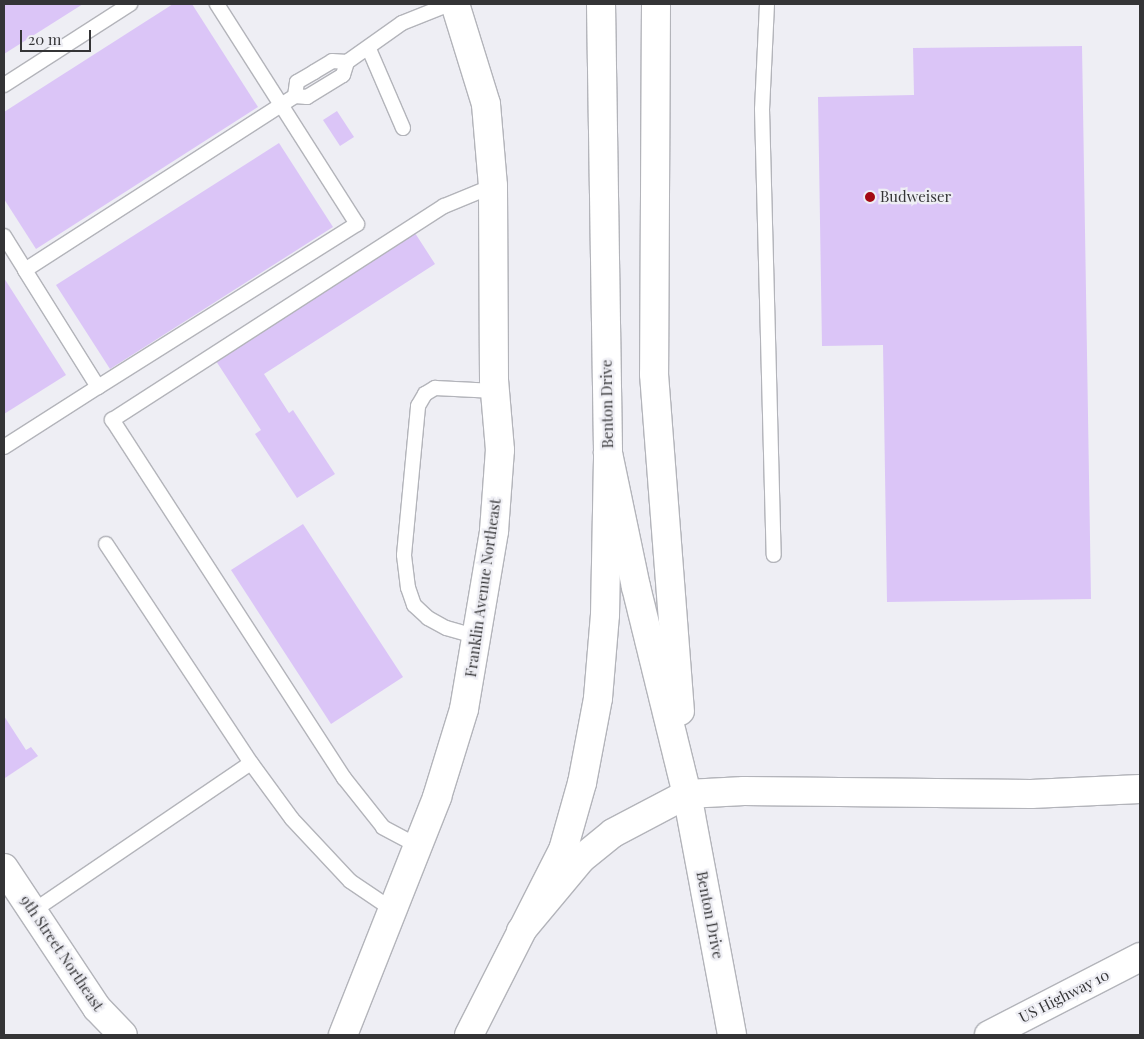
<!DOCTYPE html>
<style>
body{margin:0}
#map{position:relative;width:1144px;height:1039px;overflow:hidden;background:#eeeef4;font-family:"Playfair Display",serif}
div>[style]{position:absolute}
.building>*{inset:0;background:#dbc5f7}
.roads{filter:drop-shadow(1px 0 #b3b4ba) drop-shadow(-1px 0 #b3b4ba) drop-shadow(0 1px #b3b4ba) drop-shadow(0 -1px #b3b4ba)}
.service>*{height:14px;margin:-7px;padding:0 7px;transform-origin:7px;border-radius:7px;background:#fff}
.minor>*{height:28px;margin:-14px;padding:0 14px;transform-origin:14px;border-radius:14px;background:#fff}
.tertiary>*{height:28px;margin:-14px;padding:0 14px;transform-origin:14px;border-radius:14px;background:#fff}
.secondary>*{height:28px;margin:-14px;padding:0 14px;transform-origin:14px;border-radius:14px;background:#fff}
.motorway>*{height:28px;margin:-14px;padding:0 14px;transform-origin:14px;border-radius:14px;background:#fff}
.dots>*{width:14px;height:14px;translate:-50% -50%;box-sizing:border-box;border:2px solid #eeeef4;border-radius:50%}
span{translate:-50% -50%;white-space:nowrap;text-align:center;line-height:1.15;-webkit-text-stroke:4.5px #eeeef4;paint-order:stroke}
.poi-label{font-size:15px;color:#343436}
.left{translate:0 -50%;text-align:left}
.street-label{font-size:15px;color:#343436}
.frame{position:absolute;inset:0;border:5px solid #343436;pointer-events:none}
.scale{position:absolute;left:20px;top:30px;width:71px;height:22px;box-sizing:border-box;border:2px solid #343436;border-top:0;padding-left:6px;font-size:15px;line-height:18px;white-space:nowrap;color:#343436;-webkit-text-stroke:4px #eeeef4;paint-order:stroke}
</style>
<div id="map">
<div class="building">
<div style="clip-path:polygon(4px 4px,83px 4px,4px 54px)"></div>
<div style="clip-path:polygon(173px 4px,192px 4px,258px 107px,36px 249px,4px 199px,4px 112px)"></div>
<div style="clip-path:polygon(1082px 46px,1091px 599px,887px 602px,883px 345px,822px 346px,818px 97px,914px 95px,913px 48px)"></div>
<div style="clip-path:polygon(337px 111px,354px 137px,340px 146px,323px 120px)"></div>
<div style="clip-path:polygon(279px 143px,333px 227px,110px 369px,56px 285px)"></div>
<div style="clip-path:polygon(415px 233px,435px 264px,264px 374px,289px 413px,293px 410px,335px 474px,297px 498px,255px 434px,261px 430px,216px 361px)"></div>
<div style="clip-path:polygon(4px 278px,66px 375px,4px 414px)"></div>
<div style="clip-path:polygon(303px 524px,403px 677px,331px 724px,231px 570px)"></div>
<div style="clip-path:polygon(4px 716px,26px 750px,31px 747px,38px 756px,5px 778px)"></div>
</div>
<div class="roads">
<div class="service">
<div style="left:767px;top:4px;width:105px;rotate:92.7deg"></div>
<div style="left:762px;top:109px;width:446px;rotate:88.5deg"></div>
<div style="left:369px;top:49px;width:86px;rotate:66.7deg"></div>
<div style="left:4px;top:85px;width:150px;rotate:-32.7deg"></div>
<div style="left:295px;top:96px;width:14px;rotate:-82deg"></div>
<div style="left:297px;top:82px;width:20px;rotate:-30deg"></div>
<div style="left:314px;top:72px;width:21px;rotate:-31deg"></div>
<div style="left:332px;top:61px;width:15px;rotate:4deg"></div>
<div style="left:347px;top:62px;width:67px;rotate:-35.3deg"></div>
<div style="left:402px;top:23px;width:52px;rotate:-21.6deg"></div>
<div style="left:4px;top:236px;width:40px;rotate:58deg"></div>
<div style="left:98px;top:387px;width:306px;rotate:-32.2deg"></div>
<div style="left:357px;top:224px;width:261px;rotate:-122.5deg"></div>
<div style="left:4px;top:447px;width:112px;rotate:-32.6deg"></div>
<div style="left:98px;top:387px;width:138px;rotate:-122deg"></div>
<div style="left:25px;top:270px;width:321px;rotate:-32.8deg"></div>
<div style="left:295px;top:96px;width:12px;rotate:5deg"></div>
<div style="left:307px;top:97px;width:42px;rotate:-31.4deg"></div>
<div style="left:343px;top:75px;width:14px;rotate:-73deg"></div>
<div style="left:106px;top:544px;width:263px;rotate:56.5deg"></div>
<div style="left:251px;top:763px;width:69px;rotate:53.8deg"></div>
<div style="left:292px;top:819px;width:85px;rotate:46.9deg"></div>
<div style="left:350px;top:881px;width:52px;rotate:34deg"></div>
<div style="left:478px;top:637px;width:33px;rotate:-164deg"></div>
<div style="left:446px;top:628px;width:21px;rotate:-151deg"></div>
<div style="left:428px;top:618px;width:19px;rotate:-137deg"></div>
<div style="left:414px;top:605px;width:18px;rotate:-109deg"></div>
<div style="left:408px;top:588px;width:33px;rotate:-97deg"></div>
<div style="left:404px;top:555px;width:150px;rotate:-84.6deg"></div>
<div style="left:418px;top:406px;width:14px;rotate:-60deg"></div>
<div style="left:425px;top:394px;width:12px;rotate:-31deg"></div>
<div style="left:435px;top:388px;width:60px;rotate:2.9deg"></div>
<div style="left:418px;top:846px;width:40px;rotate:-152deg"></div>
<div style="left:383px;top:827px;width:63px;rotate:-128.5deg"></div>
<div style="left:344px;top:778px;width:427px;rotate:-122.9deg"></div>
<div style="left:112px;top:420px;width:395px;rotate:-32.8deg"></div>
<div style="left:444px;top:206px;width:53px;rotate:-22.2deg"></div>
<div style="left:33px;top:911px;width:263px;rotate:-34.2deg"></div>
</div>
<div class="minor">
<div style="left:4px;top:868px;width:168px;rotate:56.4deg"></div>
<div style="left:97px;top:1008px;width:37px;rotate:46deg"></div>
</div>
<div class="tertiary">
<div style="left:343px;top:1035px;width:256px;rotate:-68.4deg"></div>
<div style="left:437px;top:797px;width:92px;rotate:-72.9deg"></div>
<div style="left:464px;top:709px;width:181px;rotate:-80.4deg"></div>
<div style="left:494px;top:531px;width:81px;rotate:-85.8deg"></div>
<div style="left:500px;top:450px;width:70px;rotate:-94.9deg"></div>
<div style="left:494px;top:380px;width:194px;rotate:-90.3deg"></div>
<div style="left:493px;top:186px;width:82px;rotate:-94.9deg"></div>
<div style="left:486px;top:104px;width:105px;rotate:-107.2deg"></div>
</div>
<div class="secondary">
<div style="left:601px;top:4px;width:449px;rotate:89.1deg"></div>
<div style="left:608px;top:453px;width:137px;rotate:78.2deg"></div>
<div style="left:636px;top:587px;width:213px;rotate:76.2deg"></div>
<div style="left:687px;top:794px;width:245px;rotate:79.4deg"></div>
<div style="left:656px;top:4px;width:370px;rotate:90.3deg"></div>
<div style="left:654px;top:374px;width:338px;rotate:85.6deg"></div>
</div>
<div class="motorway">
<div style="left:521px;top:931px;width:94px;rotate:-50.2deg"></div>
<div style="left:581px;top:859px;width:41px;rotate:-39.1deg"></div>
<div style="left:613px;top:833px;width:84px;rotate:-27.8deg"></div>
<div style="left:687px;top:794px;width:57px;rotate:-3deg"></div>
<div style="left:744px;top:791px;width:287px;rotate:0.6deg"></div>
<div style="left:1031px;top:794px;width:109px;rotate:-2.6deg"></div>
<div style="left:469px;top:1035px;width:208px;rotate:-63.1deg"></div>
<div style="left:563px;top:850px;width:70px;rotate:-74.2deg"></div>
<div style="left:582px;top:783px;width:86px;rotate:-79.3deg"></div>
<div style="left:598px;top:698px;width:83px;rotate:-85.2deg"></div>
<div style="left:605px;top:615px;width:162px;rotate:-88.9deg"></div>
<div style="left:989px;top:1035px;width:170px;rotate:-27.3deg"></div>
</div>
</div>
<div class="dots">
<div style="left:870px;top:197px;background:#a30912"></div>
</div>
<div class="poi-label">
<span class="left" style="left:880px;top:197px">Budweiser</span>
</div>
<div class="street-label">
<span style="left:607px;top:404px;rotate:-91deg">Benton Drive</span>
<span style="left:483px;top:588px;rotate:-82deg">Franklin Avenue Northeast</span>
<span style="left:710px;top:915px;rotate:79deg">Benton Drive</span>
<span style="left:62px;top:953px;rotate:56deg">9th Street Northeast</span>
<span style="left:1064px;top:996px;rotate:-27deg">US Highway 10</span>
</div>
<div class="frame"></div>
<div class="scale">20 m</div>
</div>
